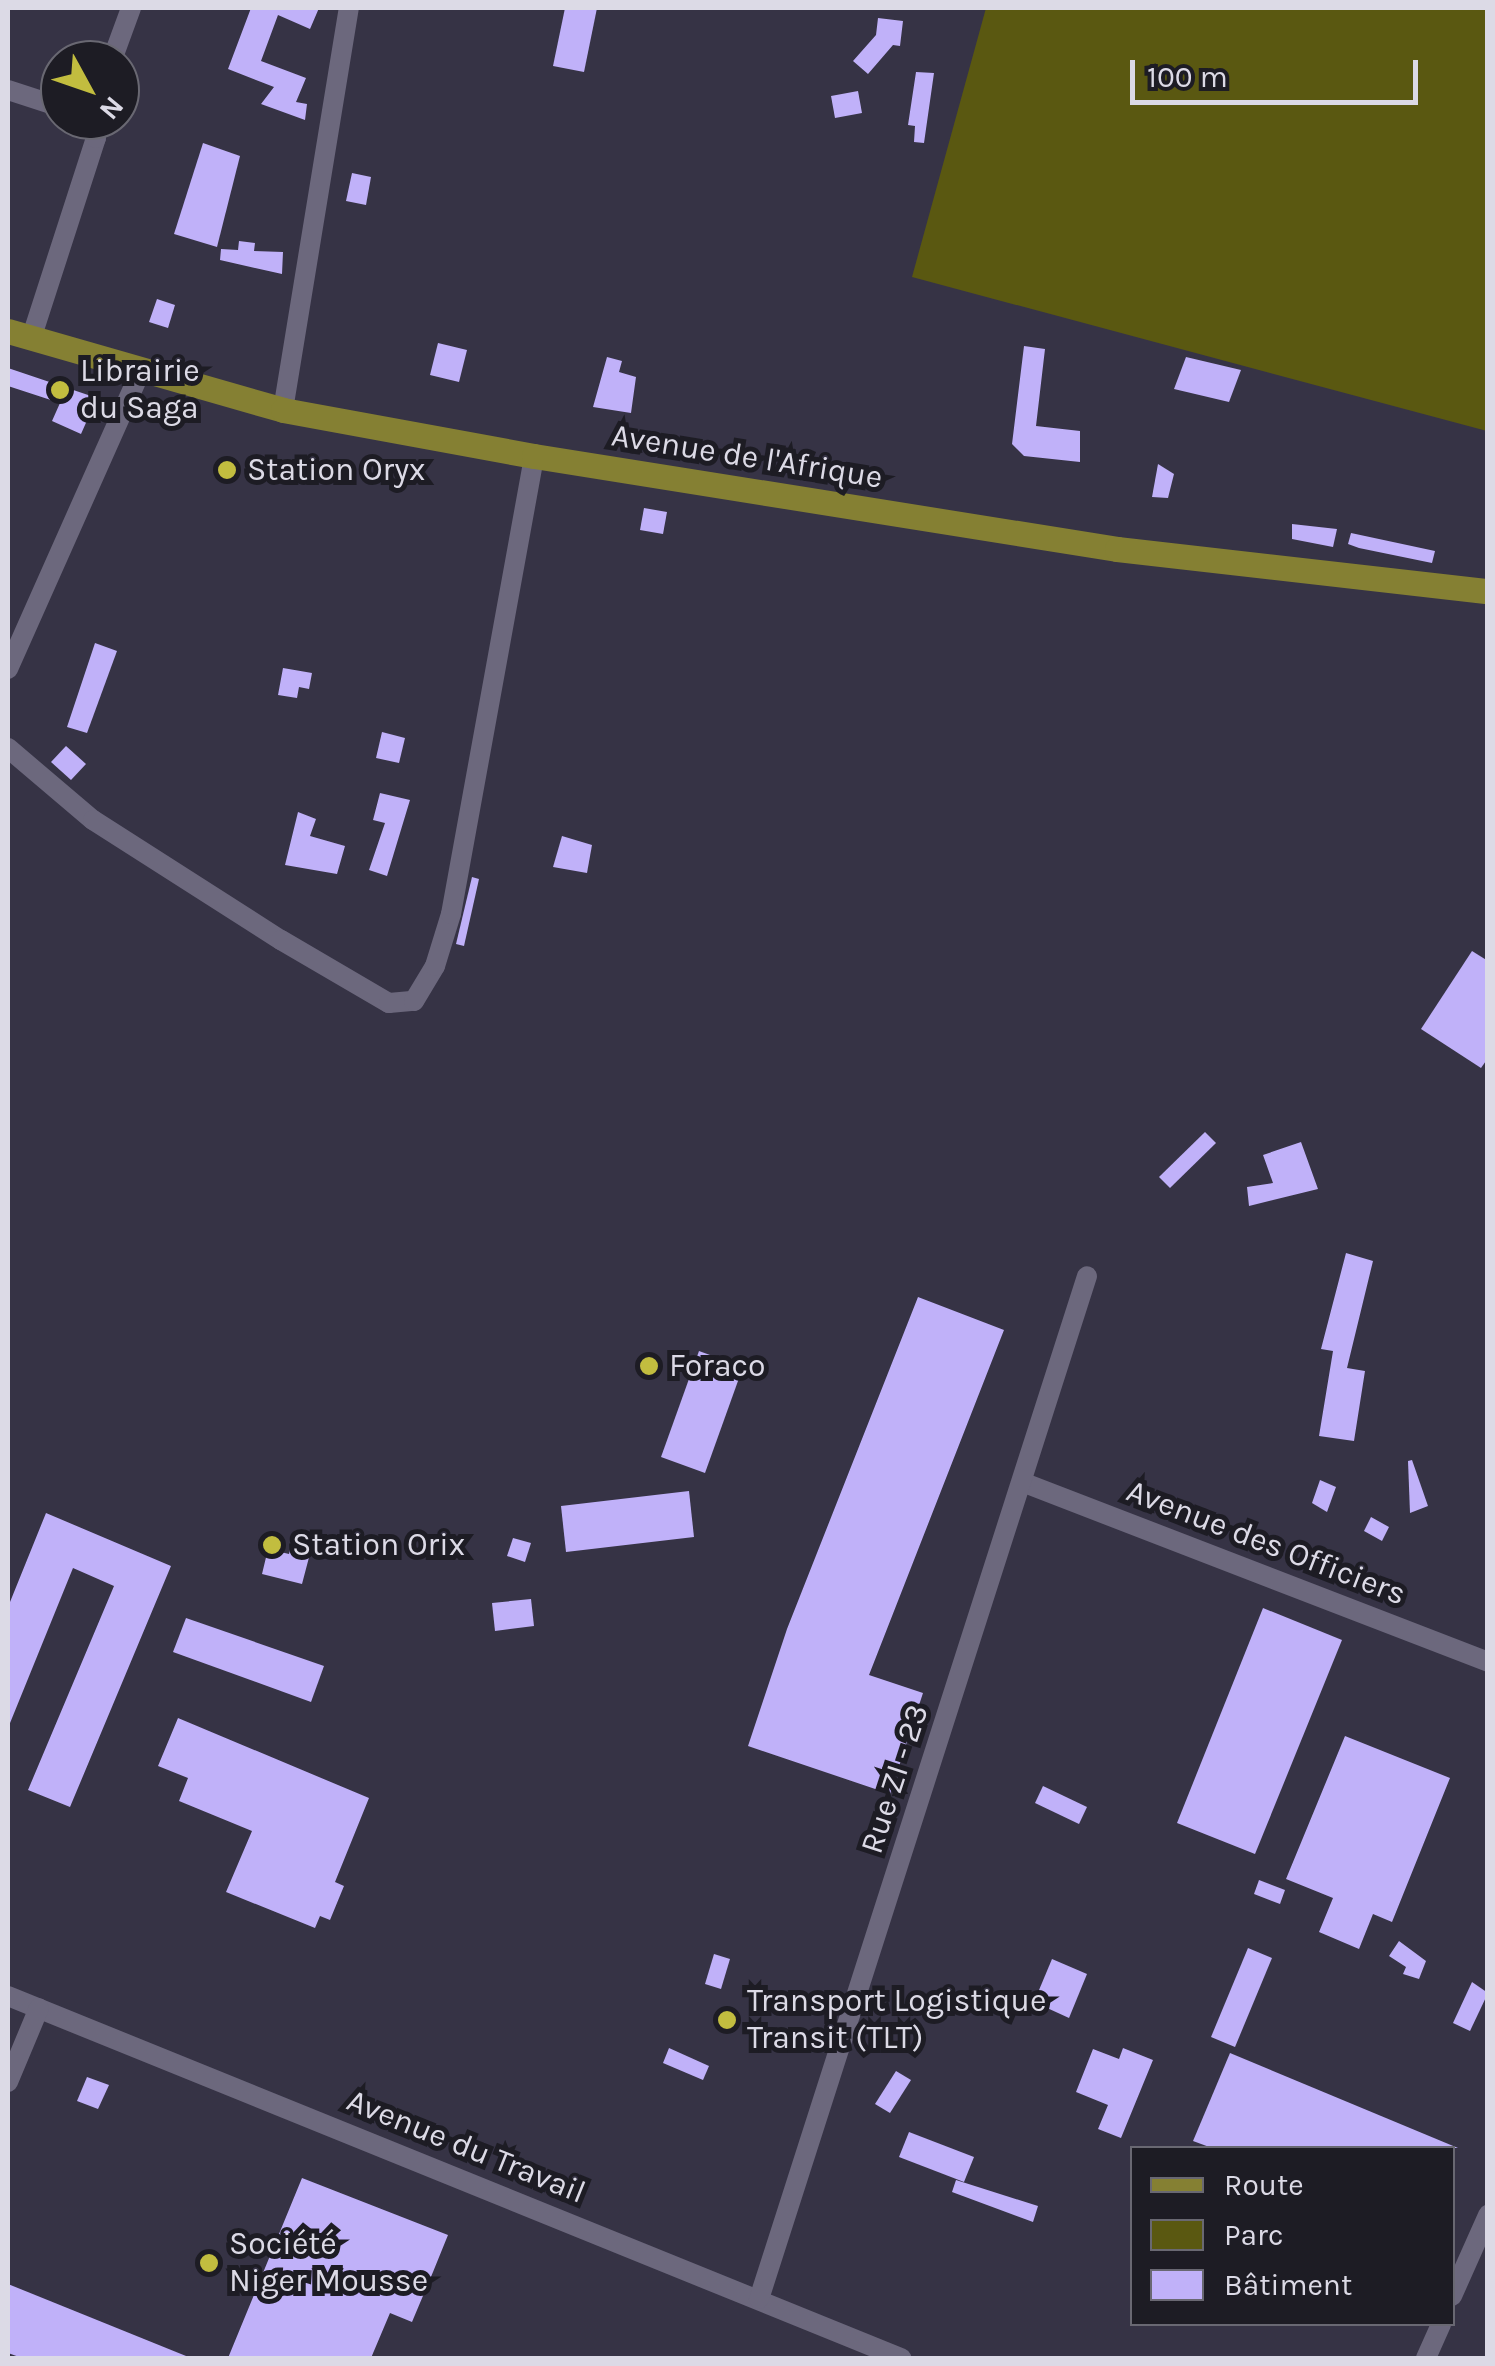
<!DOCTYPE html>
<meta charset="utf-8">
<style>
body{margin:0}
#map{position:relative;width:1495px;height:2366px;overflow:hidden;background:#363345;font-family:Karla,sans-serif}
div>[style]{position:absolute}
.green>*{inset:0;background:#5a5811}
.building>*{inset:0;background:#c0b1f9}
.minor>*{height:20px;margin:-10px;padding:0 10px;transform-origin:10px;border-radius:10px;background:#6c687d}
.major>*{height:25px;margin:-12.5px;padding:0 12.5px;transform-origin:12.5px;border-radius:12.5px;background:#858033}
.dots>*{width:28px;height:28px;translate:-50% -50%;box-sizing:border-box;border:5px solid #1d1c24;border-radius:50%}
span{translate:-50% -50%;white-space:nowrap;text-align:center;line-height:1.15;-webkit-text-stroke:10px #1d1c24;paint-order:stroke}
.poi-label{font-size:32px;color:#dcdae6}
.left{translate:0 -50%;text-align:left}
.street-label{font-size:32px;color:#dcdae6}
.frame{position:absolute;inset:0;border:10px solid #dcdae6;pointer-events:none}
.legend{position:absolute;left:1130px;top:2146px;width:325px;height:180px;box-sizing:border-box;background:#1d1c24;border:2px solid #696872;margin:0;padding:12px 18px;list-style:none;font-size:30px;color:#dcdae6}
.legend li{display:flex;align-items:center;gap:20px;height:50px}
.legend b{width:50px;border:2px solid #696872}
.north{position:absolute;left:40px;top:40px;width:100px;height:100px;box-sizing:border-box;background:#1d1c24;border:2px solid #696872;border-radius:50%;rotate:130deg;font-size:28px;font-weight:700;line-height:40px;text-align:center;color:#dcdae6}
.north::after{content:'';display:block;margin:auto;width:35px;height:45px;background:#c2bd3f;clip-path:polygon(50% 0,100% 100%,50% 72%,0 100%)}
.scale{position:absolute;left:1130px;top:60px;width:288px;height:45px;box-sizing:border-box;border:5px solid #dcdae6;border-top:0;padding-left:12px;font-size:30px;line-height:35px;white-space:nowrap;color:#dcdae6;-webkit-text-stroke:8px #1d1c24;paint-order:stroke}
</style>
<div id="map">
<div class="green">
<div style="clip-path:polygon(986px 8px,1487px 8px,1487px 431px,912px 277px)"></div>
</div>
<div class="building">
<div style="clip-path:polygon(251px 8px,319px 8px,310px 29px,278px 15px,261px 61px,306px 78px,296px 102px,307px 104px,305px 120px,261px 104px,274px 87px,228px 69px)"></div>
<div style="clip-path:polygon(565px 8px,597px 8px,584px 72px,553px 66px)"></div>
<div style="clip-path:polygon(878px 18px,903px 21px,900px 46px,893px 45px,868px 74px,853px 61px,876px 35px)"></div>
<div style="clip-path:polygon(916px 72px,934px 73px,924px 143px,914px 142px,915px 126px,908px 125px)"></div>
<div style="clip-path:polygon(858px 91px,862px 113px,835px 118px,831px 96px)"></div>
<div style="clip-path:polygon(203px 143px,240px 156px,217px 247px,174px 234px)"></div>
<div style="clip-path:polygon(352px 173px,371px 177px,366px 205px,346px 201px)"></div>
<div style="clip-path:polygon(239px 241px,255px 243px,254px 251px,283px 252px,282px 274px,220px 260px,221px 249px,238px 250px)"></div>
<div style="clip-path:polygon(157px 299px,175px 305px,168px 328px,149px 322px)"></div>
<div style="clip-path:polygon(438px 343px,467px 350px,459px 382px,430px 375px)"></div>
<div style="clip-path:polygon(1024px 346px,1045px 349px,1036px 426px,1080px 431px,1080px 462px,1024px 456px,1012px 444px)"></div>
<div style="clip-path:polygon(607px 357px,622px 361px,619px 372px,636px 377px,631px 413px,593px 407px)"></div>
<div style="clip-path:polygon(1186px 357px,1241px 370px,1229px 402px,1174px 389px)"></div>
<div style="clip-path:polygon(8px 368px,97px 398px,81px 434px,52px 421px,60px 403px,8px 386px)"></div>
<div style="clip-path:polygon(1158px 464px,1174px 474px,1168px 498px,1152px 497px)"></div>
<div style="clip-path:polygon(644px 508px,667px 512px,663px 534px,640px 530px)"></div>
<div style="clip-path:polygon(1292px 524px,1337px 529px,1333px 547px,1292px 539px)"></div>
<div style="clip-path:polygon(1351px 533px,1435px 551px,1432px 563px,1359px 548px,1348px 544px)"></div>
<div style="clip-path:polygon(95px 643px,117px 651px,87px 733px,67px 727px)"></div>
<div style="clip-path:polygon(283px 668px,312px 673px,309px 689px,299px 687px,297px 698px,278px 695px)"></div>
<div style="clip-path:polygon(382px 732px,405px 738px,399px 763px,376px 758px)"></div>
<div style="clip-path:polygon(66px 746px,86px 764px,71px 780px,51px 762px)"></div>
<div style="clip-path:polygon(380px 793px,410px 800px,387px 876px,369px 870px,385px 823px,373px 820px)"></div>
<div style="clip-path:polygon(298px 812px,316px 819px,310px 836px,345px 846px,337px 874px,285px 865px)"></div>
<div style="clip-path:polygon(562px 836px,592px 845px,587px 873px,553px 867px)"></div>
<div style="clip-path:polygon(472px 877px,479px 879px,464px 946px,456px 944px)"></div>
<div style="clip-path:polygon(1472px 951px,1488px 961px,1488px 1058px,1481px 1068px,1421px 1029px)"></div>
<div style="clip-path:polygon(1205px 1132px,1216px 1143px,1170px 1188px,1159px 1177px)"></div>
<div style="clip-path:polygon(1301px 1142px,1318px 1189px,1249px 1206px,1247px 1187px,1273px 1183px,1263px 1155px)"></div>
<div style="clip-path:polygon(1346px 1253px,1373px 1261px,1347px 1368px,1365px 1371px,1354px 1441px,1319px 1436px,1333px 1351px,1321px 1349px)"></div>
<div style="clip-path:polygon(918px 1297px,1004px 1330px,869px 1675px,923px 1693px,890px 1794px,748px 1746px,787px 1629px)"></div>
<div style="clip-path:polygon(699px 1351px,743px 1367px,705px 1473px,661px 1457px)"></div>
<div style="clip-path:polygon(1412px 1460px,1428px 1506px,1410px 1513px,1408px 1461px)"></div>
<div style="clip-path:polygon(1320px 1480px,1336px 1487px,1327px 1512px,1312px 1503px)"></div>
<div style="clip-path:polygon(689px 1491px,694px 1537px,566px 1552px,561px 1506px)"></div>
<div style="clip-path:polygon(46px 1513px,171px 1566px,70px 1807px,28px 1790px,114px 1586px,73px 1568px,8px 1728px,8px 1607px)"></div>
<div style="clip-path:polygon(1371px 1517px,1389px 1527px,1382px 1541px,1364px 1531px)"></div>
<div style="clip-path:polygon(513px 1538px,531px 1543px,525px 1562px,507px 1556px)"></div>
<div style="clip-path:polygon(292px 1541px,312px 1546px,302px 1584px,262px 1574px,268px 1549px,289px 1554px)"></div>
<div style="clip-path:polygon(531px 1599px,534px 1626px,495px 1631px,492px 1603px)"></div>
<div style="clip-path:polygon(1263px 1608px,1342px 1640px,1255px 1854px,1177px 1823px)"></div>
<div style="clip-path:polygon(186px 1618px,324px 1666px,311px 1702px,173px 1652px)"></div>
<div style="clip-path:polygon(178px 1718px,369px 1798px,335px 1882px,344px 1886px,330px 1920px,320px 1916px,315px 1928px,226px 1892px,252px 1831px,179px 1801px,188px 1778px,158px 1766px)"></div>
<div style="clip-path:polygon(1345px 1736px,1450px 1778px,1392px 1922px,1373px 1914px,1359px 1949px,1319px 1932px,1333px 1898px,1286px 1879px)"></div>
<div style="clip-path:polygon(1043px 1786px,1087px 1807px,1079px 1824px,1035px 1803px)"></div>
<div style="clip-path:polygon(1259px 1880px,1285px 1890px,1280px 1904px,1254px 1894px)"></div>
<div style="clip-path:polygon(1399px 1941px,1426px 1961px,1419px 1979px,1403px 1974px,1406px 1967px,1389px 1956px)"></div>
<div style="clip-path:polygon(1248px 1948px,1272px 1958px,1235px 2047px,1211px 2037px)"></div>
<div style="clip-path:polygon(714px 1954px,730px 1959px,721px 1989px,705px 1984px)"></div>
<div style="clip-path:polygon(1052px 1959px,1087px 1974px,1069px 2018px,1034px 2002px)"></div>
<div style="clip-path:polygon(1472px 1982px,1488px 1993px,1470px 2031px,1453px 2023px)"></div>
<div style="clip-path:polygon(669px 2048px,709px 2066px,703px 2080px,663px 2063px)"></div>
<div style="clip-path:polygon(1123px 2048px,1153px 2060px,1121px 2138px,1098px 2129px,1108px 2105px,1076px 2092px,1093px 2049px,1119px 2059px)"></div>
<div style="clip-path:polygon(1230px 2053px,1458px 2148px,1212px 2148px,1193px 2141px)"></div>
<div style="clip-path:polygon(896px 2071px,911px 2080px,890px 2113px,875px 2104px)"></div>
<div style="clip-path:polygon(87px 2077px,109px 2085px,98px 2109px,77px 2101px)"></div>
<div style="clip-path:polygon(909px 2132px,974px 2157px,964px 2182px,899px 2157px)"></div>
<div style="clip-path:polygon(302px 2178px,448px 2235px,433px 2272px,412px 2322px,390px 2313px,371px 2358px,228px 2358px)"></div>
<div style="clip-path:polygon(956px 2180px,1038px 2206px,1033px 2222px,952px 2192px)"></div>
<div style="clip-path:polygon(8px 2284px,191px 2358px,22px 2358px,8px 2353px)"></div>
</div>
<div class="minor">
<div style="left:112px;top:60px;width:55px;rotate:-69.9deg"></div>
<div style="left:8px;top:90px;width:55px;rotate:18.1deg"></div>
<div style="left:31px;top:339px;width:211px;rotate:-72.1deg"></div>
<div style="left:96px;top:138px;width:21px;rotate:-121deg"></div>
<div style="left:283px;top:410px;width:407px;rotate:-80.7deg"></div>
<div style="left:8px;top:669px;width:324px;rotate:-66deg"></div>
<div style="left:8px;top:748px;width:111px;rotate:40.3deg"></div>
<div style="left:93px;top:820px;width:223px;rotate:32.6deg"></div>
<div style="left:281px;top:940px;width:125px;rotate:30.3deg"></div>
<div style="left:389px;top:1003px;width:25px;rotate:-5deg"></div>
<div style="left:414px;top:1001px;width:41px;rotate:-59deg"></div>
<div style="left:435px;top:966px;width:54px;rotate:-72.9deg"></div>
<div style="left:451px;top:914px;width:465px;rotate:-79.7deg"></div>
<div style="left:1022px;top:1482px;width:500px;rotate:21.1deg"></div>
<div style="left:8px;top:1996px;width:964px;rotate:22.07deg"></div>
<div style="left:8px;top:2082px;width:80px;rotate:-67.3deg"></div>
<div style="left:1452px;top:2296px;width:89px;rotate:-66deg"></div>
<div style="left:759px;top:2299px;width:1074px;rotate:-72.22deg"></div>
<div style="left:1426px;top:2358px;width:37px;rotate:-66deg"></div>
</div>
<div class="major">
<div style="left:8px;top:331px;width:286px;rotate:16deg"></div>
<div style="left:283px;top:410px;width:255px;rotate:10.4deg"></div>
<div style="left:534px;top:456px;width:590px;rotate:9.06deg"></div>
<div style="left:1117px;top:549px;width:373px;rotate:6.5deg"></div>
</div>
<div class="dots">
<div style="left:60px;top:390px;background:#c2bd3f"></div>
<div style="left:227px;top:470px;background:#c2bd3f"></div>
<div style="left:649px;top:1366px;background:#c2bd3f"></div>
<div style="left:272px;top:1545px;background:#c2bd3f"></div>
<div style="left:727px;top:2020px;background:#c2bd3f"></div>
<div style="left:209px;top:2263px;background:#c2bd3f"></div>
</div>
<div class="poi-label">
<span class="left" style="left:80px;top:390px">Librairie<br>du Saga</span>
<span class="left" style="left:247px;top:470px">Station Oryx</span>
<span class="left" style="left:669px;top:1366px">Foraco</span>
<span class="left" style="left:292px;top:1545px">Station Orix</span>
<span class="left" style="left:747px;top:2020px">Transport Logistique<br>Transit (TLT)</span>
<span class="left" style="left:229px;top:2263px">Société<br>Niger Mousse</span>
</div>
<div class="street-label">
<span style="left:747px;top:457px;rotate:9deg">Avenue de l'Afrique</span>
<span style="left:1266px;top:1543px;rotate:21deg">Avenue des Officiers</span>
<span style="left:895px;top:1779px;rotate:-72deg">Rue ZI - 23</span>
<span style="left:466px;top:2147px;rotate:22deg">Avenue du Travail</span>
</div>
<div class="frame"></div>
<ul class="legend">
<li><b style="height:12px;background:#858033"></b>Route</li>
<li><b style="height:28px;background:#5a5811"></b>Parc</li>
<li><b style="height:28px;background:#c0b1f9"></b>Bâtiment</li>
</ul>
<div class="north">N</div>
<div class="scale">100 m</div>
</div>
